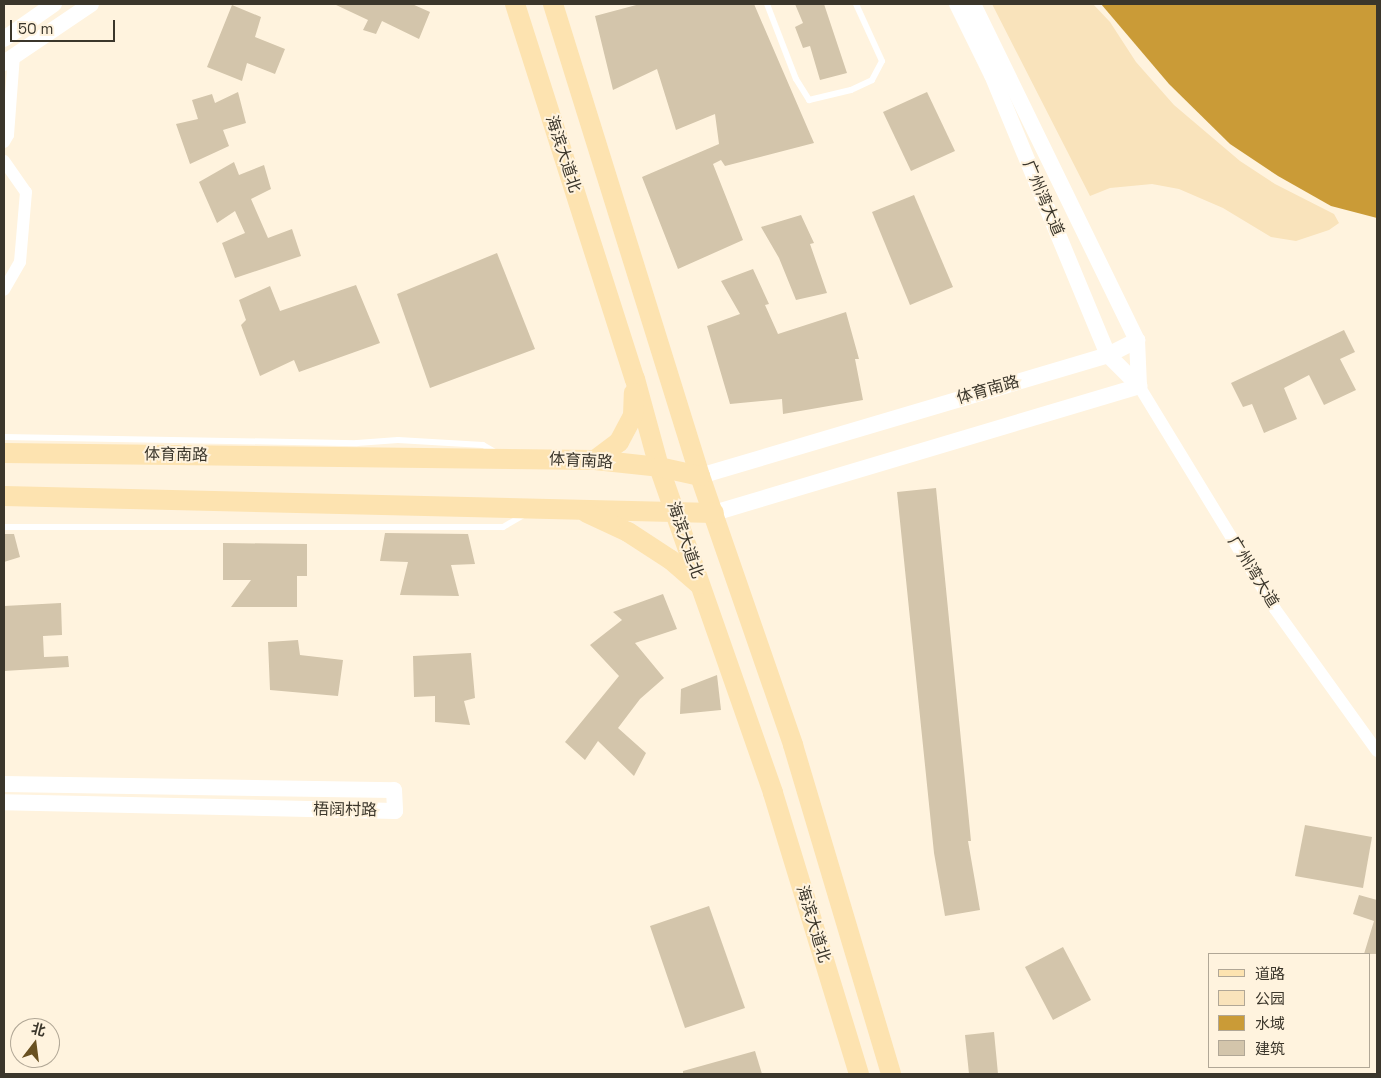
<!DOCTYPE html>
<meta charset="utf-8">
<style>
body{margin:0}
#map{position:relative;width:1381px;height:1078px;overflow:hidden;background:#fff3de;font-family:"Space Grotesk","Noto Sans SC",sans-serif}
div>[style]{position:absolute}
.green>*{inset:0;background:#f9e3bb}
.water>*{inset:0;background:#ca9b37}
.building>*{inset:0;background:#d3c5ab}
.service>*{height:6px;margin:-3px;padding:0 3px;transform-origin:3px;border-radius:3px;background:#fff}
.minor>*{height:12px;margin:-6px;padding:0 6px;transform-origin:6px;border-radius:6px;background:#fff}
.tertiary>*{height:16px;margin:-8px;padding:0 8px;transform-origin:8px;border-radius:8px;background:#fff}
.primary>*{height:20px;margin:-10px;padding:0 10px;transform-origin:10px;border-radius:10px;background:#fde3b0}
span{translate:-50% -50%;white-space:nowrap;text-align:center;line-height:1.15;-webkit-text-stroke:4px #fff3de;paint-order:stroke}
.street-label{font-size:16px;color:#3b362b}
.frame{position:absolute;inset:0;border:5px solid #3b362b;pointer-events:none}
.legend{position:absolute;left:1208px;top:953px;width:162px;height:115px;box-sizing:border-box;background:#fff3de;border:1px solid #b1a796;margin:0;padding:6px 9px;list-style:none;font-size:15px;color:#3b362b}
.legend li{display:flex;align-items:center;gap:10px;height:25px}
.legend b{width:25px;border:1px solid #b1a796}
.north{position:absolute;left:10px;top:1018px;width:50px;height:50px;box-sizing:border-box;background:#fff3de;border:1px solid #b1a796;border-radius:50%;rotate:15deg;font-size:14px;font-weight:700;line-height:20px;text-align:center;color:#3b362b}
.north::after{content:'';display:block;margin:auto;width:18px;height:22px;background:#695121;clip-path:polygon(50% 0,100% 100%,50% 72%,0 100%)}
.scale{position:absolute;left:10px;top:20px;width:105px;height:22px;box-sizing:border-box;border:2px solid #3b362b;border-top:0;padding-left:6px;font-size:15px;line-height:18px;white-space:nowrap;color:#3b362b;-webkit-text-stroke:4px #fff3de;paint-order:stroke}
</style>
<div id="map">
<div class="green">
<div style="clip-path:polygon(992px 4px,1093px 4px,1110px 22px,1136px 62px,1174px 105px,1240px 161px,1275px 184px,1334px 214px,1339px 223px,1329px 230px,1296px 241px,1271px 237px,1223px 208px,1179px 189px,1152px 184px,1110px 188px,1090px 196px)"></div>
</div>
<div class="water">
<div style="clip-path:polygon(1101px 4px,1377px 4px,1377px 218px,1331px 206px,1278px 176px,1230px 144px,1169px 84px)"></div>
</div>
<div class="building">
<div style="clip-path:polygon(334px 4px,412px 4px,430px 12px,419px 39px,382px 21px,376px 34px,363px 30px,368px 20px)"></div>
<div style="clip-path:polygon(640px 4px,754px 4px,814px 143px,725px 166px,721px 160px,713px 164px,743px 240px,678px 269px,642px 177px,719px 144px,715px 114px,676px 130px,657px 69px,613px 90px,595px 16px)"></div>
<div style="clip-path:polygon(795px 4px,824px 4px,847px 73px,820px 80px,810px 46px,803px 48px,795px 27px,803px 23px)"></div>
<div style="clip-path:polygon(232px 5px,261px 17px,255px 37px,285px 49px,275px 74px,247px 63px,242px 81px,207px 67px)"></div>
<div style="clip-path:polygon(238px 92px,246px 123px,223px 130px,229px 146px,190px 164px,176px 124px,198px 119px,192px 100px,212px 94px,215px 103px)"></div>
<div style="clip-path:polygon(927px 92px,955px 151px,911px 171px,883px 112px)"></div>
<div style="clip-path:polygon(234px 162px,239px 175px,264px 165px,271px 189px,251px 199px,268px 238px,292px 229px,301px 256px,235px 278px,222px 243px,245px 233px,235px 211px,217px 223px,199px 182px)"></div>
<div style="clip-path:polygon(914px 195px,953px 287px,910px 305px,872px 212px)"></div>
<div style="clip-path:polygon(801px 215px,814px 243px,810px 244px,827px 293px,796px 300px,779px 258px,761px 227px)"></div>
<div style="clip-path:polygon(497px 253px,535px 349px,430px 388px,397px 294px)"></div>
<div style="clip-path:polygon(753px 269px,769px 304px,765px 305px,778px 334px,846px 312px,859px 359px,855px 359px,863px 400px,783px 414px,782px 399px,730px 404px,707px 326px,740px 314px,721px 281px)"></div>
<div style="clip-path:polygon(356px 285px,380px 343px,299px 372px,294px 360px,260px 376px,241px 325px,246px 320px,239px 300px,270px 286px,280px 311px)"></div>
<div style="clip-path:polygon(1344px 330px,1355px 352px,1340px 359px,1356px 390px,1324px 405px,1309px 375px,1284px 388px,1297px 419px,1264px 433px,1252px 404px,1243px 407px,1231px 383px)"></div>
<div style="clip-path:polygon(936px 488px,971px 841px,968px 841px,980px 910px,945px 916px,934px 853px,897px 492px)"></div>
<div style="clip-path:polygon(385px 533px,468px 534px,475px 564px,451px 565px,459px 596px,400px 595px,408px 562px,380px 561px)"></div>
<div style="clip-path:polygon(4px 534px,14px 534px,20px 557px,4px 562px)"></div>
<div style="clip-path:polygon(223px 543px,307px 544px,307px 576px,297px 576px,297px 607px,231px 607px,251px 580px,223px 580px)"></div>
<div style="clip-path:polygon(663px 594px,677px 629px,635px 643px,664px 678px,640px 699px,618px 728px,646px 753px,634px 776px,598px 741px,585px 760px,565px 742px,619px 676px,590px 645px,622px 620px,613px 612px)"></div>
<div style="clip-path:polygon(61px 603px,62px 635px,43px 636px,44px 657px,68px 656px,69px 667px,4px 671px,4px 606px)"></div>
<div style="clip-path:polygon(298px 640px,300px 655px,343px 660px,338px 696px,270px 690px,268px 642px)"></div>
<div style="clip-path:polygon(471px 653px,475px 698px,464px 701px,470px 725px,435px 722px,435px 696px,414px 697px,413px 656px)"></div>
<div style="clip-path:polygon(717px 675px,721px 710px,680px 714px,681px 689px)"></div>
<div style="clip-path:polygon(1305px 825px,1372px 837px,1363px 888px,1295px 876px)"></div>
<div style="clip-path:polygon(1359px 895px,1377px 900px,1377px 954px,1364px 954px,1374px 921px,1353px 914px)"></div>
<div style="clip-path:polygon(709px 906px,745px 1008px,685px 1028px,650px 926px)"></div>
<div style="clip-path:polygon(1063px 947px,1091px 1000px,1053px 1020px,1025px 967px)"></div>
<div style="clip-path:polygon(994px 1032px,998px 1074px,969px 1074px,965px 1035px)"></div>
<div style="clip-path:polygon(755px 1051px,762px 1074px,683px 1074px,683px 1071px)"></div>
</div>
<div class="service">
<div style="left:767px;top:4px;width:80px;rotate:68.9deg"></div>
<div style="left:796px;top:79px;width:25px;rotate:58deg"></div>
<div style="left:809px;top:100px;width:43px;rotate:-13.4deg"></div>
<div style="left:851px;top:90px;width:23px;rotate:-25deg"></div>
<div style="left:872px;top:80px;width:21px;rotate:-62deg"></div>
<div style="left:882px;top:61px;width:63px;rotate:-114.5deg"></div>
<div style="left:4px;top:437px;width:353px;rotate:1deg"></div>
<div style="left:357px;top:443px;width:41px;rotate:-4.2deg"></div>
<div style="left:398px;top:440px;width:85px;rotate:3.4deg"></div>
<div style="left:483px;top:445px;width:14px;rotate:30deg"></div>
<div style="left:4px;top:527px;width:499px"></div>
<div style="left:503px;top:527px;width:24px;rotate:-30deg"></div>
</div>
<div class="minor">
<div style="left:4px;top:142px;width:8px;rotate:-60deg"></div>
<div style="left:8px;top:135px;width:79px;rotate:-85.7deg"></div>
<div style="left:4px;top:161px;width:38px;rotate:55deg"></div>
<div style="left:26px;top:192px;width:70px;rotate:94.9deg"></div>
<div style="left:20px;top:262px;width:32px;rotate:120deg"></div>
<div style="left:1139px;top:386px;width:261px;rotate:58.6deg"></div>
<div style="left:1275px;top:609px;width:175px;rotate:54.3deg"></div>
</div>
<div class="tertiary">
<div style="left:957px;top:4px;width:79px;rotate:63.8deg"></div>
<div style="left:992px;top:75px;width:303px;rotate:67.5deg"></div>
<div style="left:1108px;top:355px;width:44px;rotate:45deg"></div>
<div style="left:973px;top:4px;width:374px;rotate:64deg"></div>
<div style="left:1137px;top:340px;width:46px;rotate:87.5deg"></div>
<div style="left:4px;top:39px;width:61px;rotate:-35deg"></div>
<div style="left:4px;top:63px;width:105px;rotate:-34.1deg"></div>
<div style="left:700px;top:476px;width:426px;rotate:-16.5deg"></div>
<div style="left:1108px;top:355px;width:33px;rotate:-27deg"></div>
<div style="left:714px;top:513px;width:444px;rotate:-16.6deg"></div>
<div style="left:4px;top:784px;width:390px;rotate:0.9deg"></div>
<div style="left:394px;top:790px;width:21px;rotate:87deg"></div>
<div style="left:395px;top:811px;width:391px;rotate:-178.7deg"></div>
</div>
<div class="primary">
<div style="left:515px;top:4px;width:394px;rotate:72.3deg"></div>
<div style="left:635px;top:379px;width:91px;rotate:74.7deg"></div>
<div style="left:659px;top:467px;width:345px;rotate:70.7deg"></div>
<div style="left:773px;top:793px;width:294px;rotate:73deg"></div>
<div style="left:553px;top:4px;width:494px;rotate:72.7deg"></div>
<div style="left:700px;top:476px;width:285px;rotate:70.9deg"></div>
<div style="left:793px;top:745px;width:343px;rotate:73.4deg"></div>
<div style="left:4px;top:453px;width:591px;rotate:0.68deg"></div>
<div style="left:595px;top:460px;width:64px;rotate:6.2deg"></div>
<div style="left:659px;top:467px;width:42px;rotate:12.4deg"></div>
<div style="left:595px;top:460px;width:30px;rotate:-37deg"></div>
<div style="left:619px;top:442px;width:30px;rotate:-62deg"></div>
<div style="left:633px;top:416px;width:23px;rotate:-88deg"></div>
<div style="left:4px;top:496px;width:710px;rotate:1.37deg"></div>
<div style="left:587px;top:513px;width:45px;rotate:24.9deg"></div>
<div style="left:628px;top:532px;width:51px;rotate:33.1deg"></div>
<div style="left:671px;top:560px;width:37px;rotate:41deg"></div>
</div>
<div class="street-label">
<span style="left:563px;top:154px;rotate:72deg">海滨大道北</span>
<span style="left:1043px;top:198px;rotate:67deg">广州湾大道</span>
<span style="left:988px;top:390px;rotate:-16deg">体育南路</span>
<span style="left:176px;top:455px;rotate:1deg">体育南路</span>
<span style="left:581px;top:461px;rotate:3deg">体育南路</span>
<span style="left:685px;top:540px;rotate:71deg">海滨大道北</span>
<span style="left:1253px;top:572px;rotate:58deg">广州湾大道</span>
<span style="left:345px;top:810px;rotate:1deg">梧阔村路</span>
<span style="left:813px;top:924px;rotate:73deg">海滨大道北</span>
</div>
<div class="frame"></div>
<ul class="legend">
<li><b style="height:6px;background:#fde3b0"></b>道路</li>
<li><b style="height:14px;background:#f9e3bb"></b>公园</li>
<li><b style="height:14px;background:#ca9b37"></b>水域</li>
<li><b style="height:14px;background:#d3c5ab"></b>建筑</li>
</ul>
<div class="north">北</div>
<div class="scale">50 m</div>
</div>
